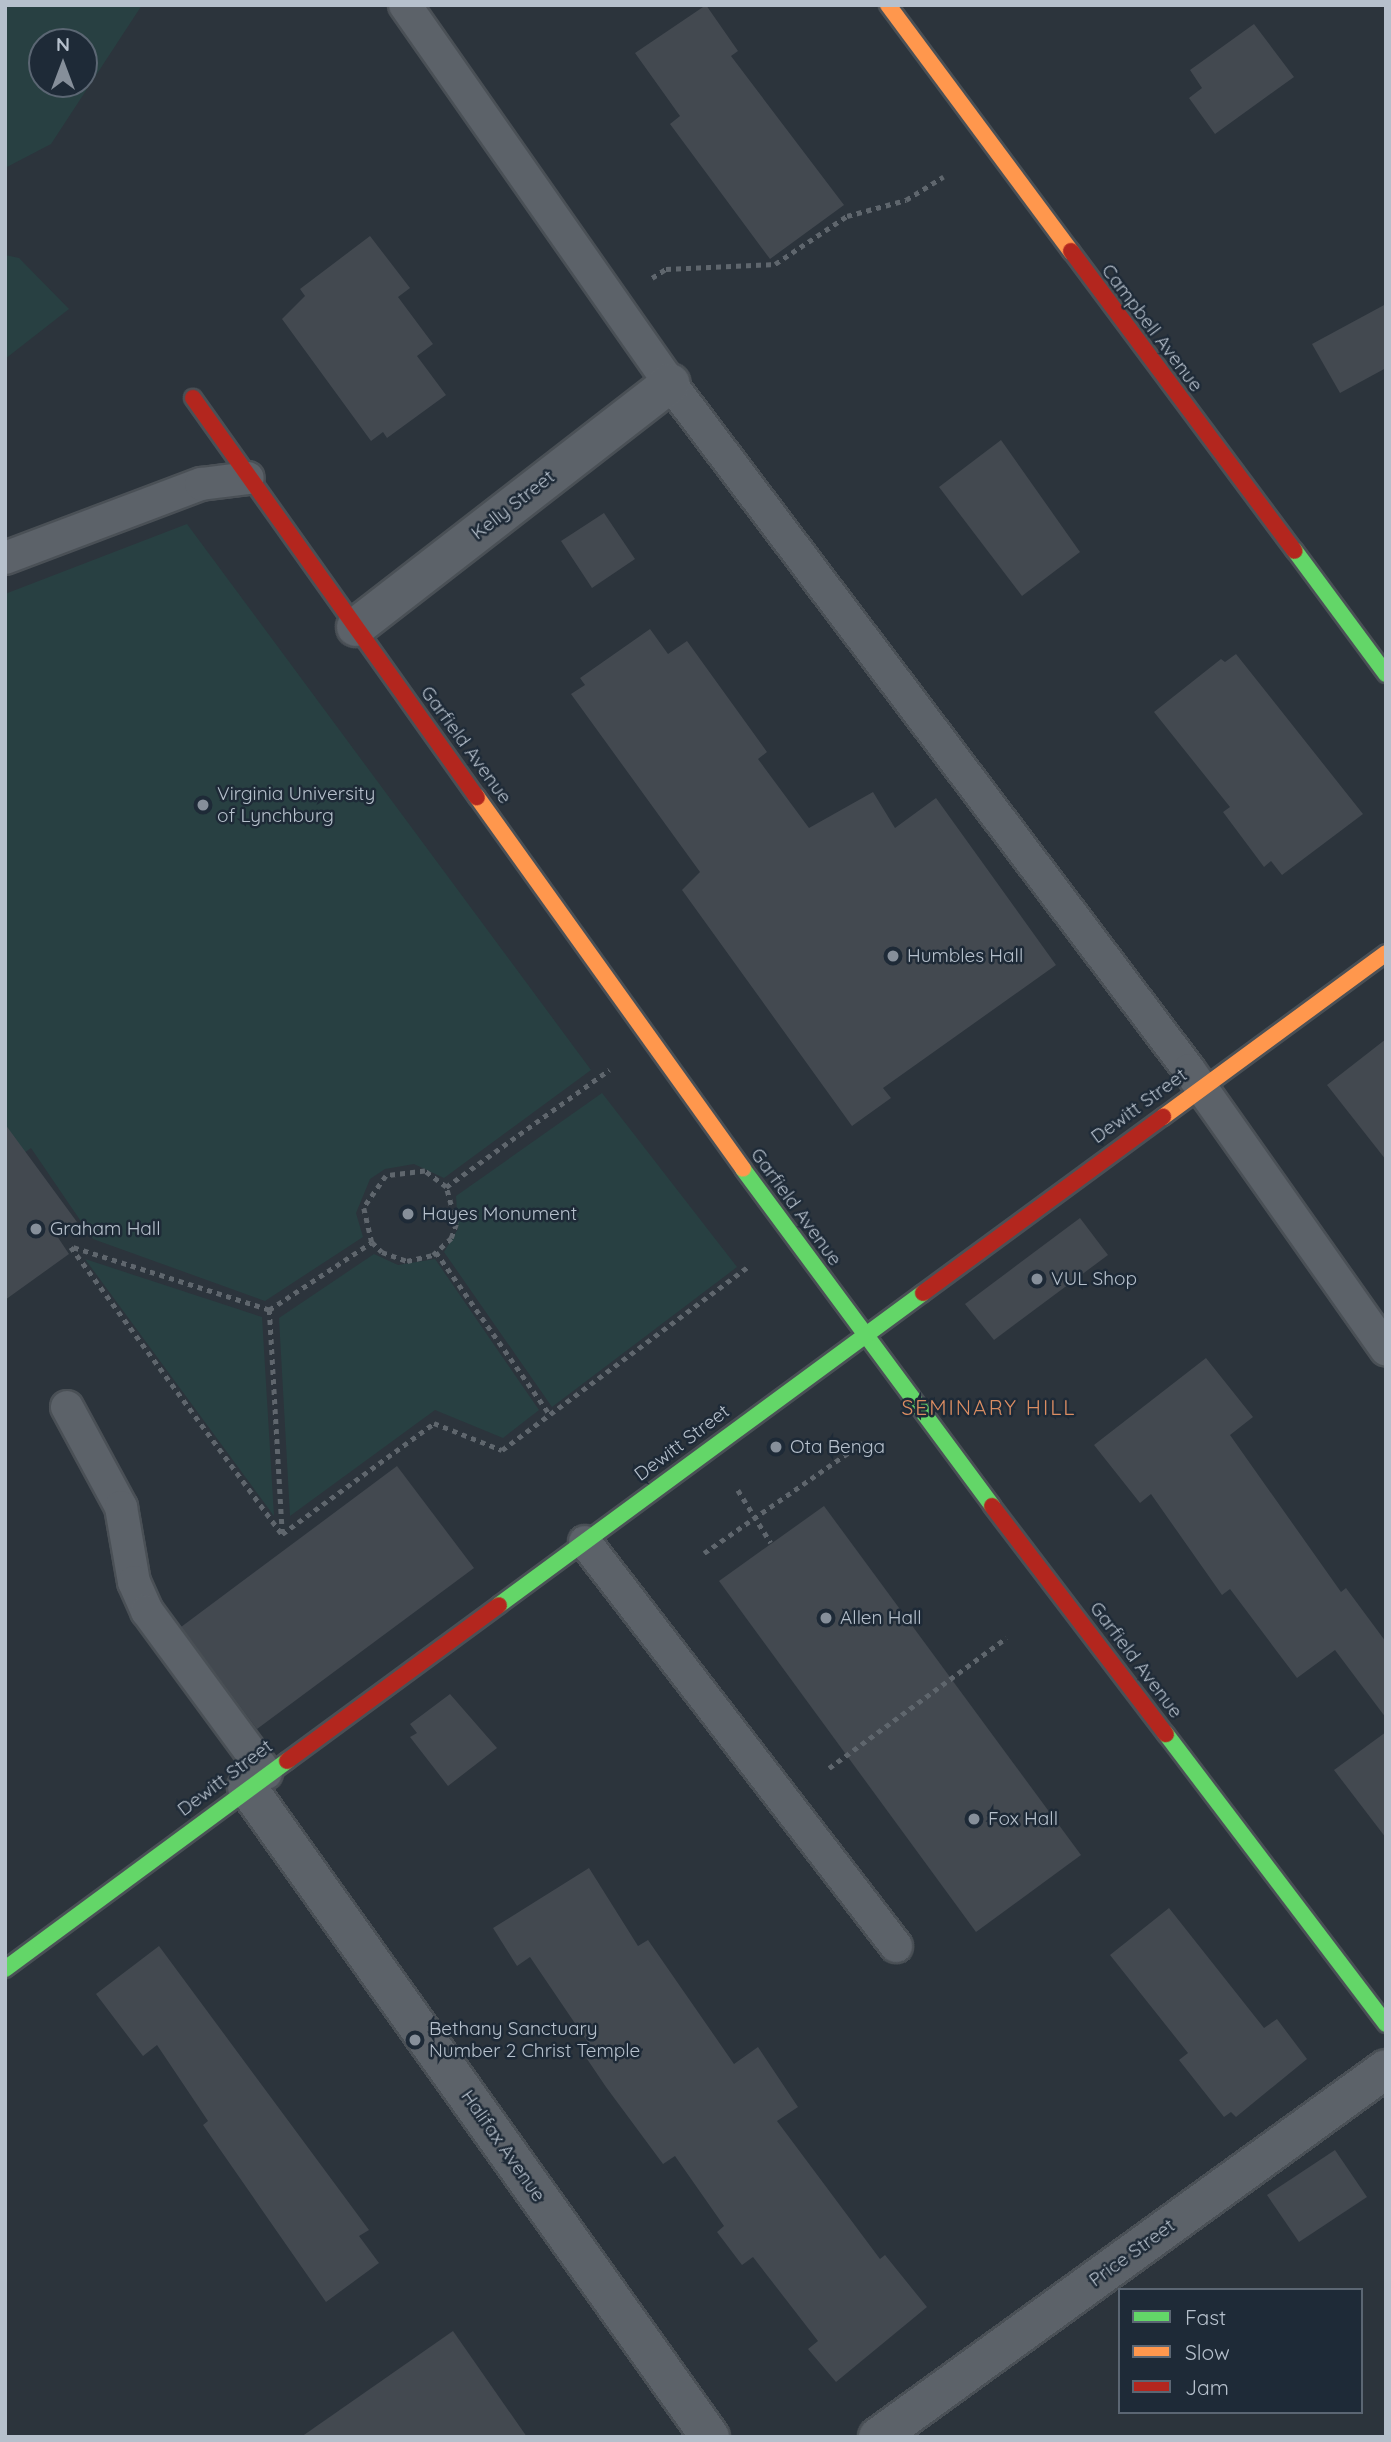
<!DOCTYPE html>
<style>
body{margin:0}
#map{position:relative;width:1391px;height:2442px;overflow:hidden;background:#2c343c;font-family:Quicksand,sans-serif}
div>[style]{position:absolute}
.green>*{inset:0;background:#284042}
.building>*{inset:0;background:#434950}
.path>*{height:4.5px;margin-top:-2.25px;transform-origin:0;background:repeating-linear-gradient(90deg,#5f666d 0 5px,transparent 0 10px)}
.roads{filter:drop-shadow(2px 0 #4a5056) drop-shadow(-2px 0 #4a5056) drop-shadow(0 2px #4a5056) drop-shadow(0 -2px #4a5056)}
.lane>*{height:32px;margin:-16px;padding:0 16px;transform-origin:16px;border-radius:16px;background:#5c6269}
.street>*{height:38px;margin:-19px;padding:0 19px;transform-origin:19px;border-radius:19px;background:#5c6269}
.fast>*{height:16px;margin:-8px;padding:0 8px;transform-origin:8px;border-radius:8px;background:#63d668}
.slow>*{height:16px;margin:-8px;padding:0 8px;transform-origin:8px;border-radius:8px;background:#ff974d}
.jam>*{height:16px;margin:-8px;padding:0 8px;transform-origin:8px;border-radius:8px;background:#b3261e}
.dots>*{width:19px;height:19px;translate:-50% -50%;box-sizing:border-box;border:4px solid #1e2a37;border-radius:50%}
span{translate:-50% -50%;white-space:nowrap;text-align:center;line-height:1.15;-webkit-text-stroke:5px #1e2a37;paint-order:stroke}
.street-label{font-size:19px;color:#b6c0cc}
.poi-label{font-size:19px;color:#b6c0cc}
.left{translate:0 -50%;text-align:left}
.neighbourhood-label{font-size:21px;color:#db8d62;letter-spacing:2px}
.frame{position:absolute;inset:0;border:7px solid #b6c0cc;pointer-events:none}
.legend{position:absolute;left:1118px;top:2288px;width:245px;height:126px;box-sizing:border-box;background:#1e2a37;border:2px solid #5b6673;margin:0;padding:9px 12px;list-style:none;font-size:21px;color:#b6c0cc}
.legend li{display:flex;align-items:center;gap:14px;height:35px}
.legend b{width:35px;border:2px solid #5b6673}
.north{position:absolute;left:28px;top:28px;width:70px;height:70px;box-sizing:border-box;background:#1e2a37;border:2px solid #5b6673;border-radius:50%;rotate:0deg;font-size:19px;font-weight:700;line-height:28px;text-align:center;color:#b6c0cc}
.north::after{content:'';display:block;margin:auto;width:24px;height:32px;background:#868f9a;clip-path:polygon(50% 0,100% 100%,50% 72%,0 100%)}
</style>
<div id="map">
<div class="green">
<div style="clip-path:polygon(evenodd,5px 5px,142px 5px,51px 144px,5px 168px,5px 5px,42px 42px,84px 42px,84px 84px,42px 84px,42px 42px)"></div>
<div style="clip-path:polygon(5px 255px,19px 258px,69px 309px,5px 359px)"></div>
<div style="clip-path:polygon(187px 524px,591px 1070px,444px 1178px,414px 1164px,385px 1169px,370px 1179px,356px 1213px,363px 1237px,265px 1301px,93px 1239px,31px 1148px,9px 1164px,5px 1159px,5px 594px)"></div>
<div style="clip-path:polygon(602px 1093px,737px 1267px,552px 1407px,444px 1252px,458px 1229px,456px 1196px)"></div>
<div style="clip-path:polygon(374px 1254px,398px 1265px,435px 1259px,539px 1410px,503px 1438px,435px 1410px,290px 1516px,279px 1318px)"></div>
<div style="clip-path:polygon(85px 1259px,262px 1317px,274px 1516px)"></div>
</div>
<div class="building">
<div style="clip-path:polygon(706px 5px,738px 51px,731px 56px,844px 205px,770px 259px,670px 124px,680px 116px,635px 53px)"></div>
<div style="clip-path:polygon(1254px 24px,1294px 77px,1215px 134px,1189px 98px,1202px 88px,1190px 70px)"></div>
<div style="clip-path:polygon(370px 236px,410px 288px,398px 297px,433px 344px,417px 356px,446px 395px,387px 438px,383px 432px,371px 441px,282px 319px,305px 296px,300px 289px)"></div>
<div style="clip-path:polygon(1386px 304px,1386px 368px,1340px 393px,1312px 344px)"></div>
<div style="clip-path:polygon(1001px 440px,1080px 552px,1022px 596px,939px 487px)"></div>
<div style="clip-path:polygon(604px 513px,635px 559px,592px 588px,561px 541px)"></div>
<div style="clip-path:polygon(650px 629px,668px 654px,687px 641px,767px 752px,758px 759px,809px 828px,873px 792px,895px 828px,936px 798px,1056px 965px,883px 1088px,891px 1098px,852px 1126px,682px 890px,700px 872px,571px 694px,585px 685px,580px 678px)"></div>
<div style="clip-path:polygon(1236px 654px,1363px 814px,1282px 875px,1271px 861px,1264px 867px,1223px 812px,1230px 807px,1154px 712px,1221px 659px,1225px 662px)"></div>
<div style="clip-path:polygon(1386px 1039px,1386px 1160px,1327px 1085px)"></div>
<div style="clip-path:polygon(5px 1124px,77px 1222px,57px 1236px,69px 1254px,5px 1300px)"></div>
<div style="clip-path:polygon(1080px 1218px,1108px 1255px,994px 1340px,965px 1304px)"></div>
<div style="clip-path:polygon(1206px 1358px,1253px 1417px,1230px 1435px,1341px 1592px,1346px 1588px,1386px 1642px,1386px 1718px,1335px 1650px,1297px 1678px,1230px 1589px,1222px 1595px,1151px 1494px,1140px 1503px,1094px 1445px)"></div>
<div style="clip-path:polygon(397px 1466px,474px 1568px,257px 1729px,181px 1627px)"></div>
<div style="clip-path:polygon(824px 1506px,1081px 1855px,976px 1932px,719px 1581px)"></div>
<div style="clip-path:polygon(450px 1694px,497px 1748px,448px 1786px,410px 1737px,417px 1733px,410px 1724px)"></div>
<div style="clip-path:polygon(1386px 1732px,1386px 1838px,1334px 1770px)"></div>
<div style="clip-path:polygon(589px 1868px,638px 1946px,648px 1940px,734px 2064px,758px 2047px,798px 2107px,777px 2121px,880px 2259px,885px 2255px,927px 2307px,836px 2382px,808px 2349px,818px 2341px,753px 2257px,742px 2265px,717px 2232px,724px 2226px,675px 2156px,663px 2164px,606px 2087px,583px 2053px,591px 2047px,530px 1957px,517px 1966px,493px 1928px)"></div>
<div style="clip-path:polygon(1169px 1908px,1264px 2028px,1277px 2019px,1307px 2059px,1236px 2117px,1231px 2112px,1224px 2117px,1179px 2060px,1188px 2053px,1110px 1955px)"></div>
<div style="clip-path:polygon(159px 1946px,369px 2230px,359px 2236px,379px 2263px,326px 2302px,203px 2125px,208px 2121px,157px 2045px,143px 2056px,96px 1994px)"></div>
<div style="clip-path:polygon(1335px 2150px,1367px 2197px,1299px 2242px,1267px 2195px)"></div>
<div style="clip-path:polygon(453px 2331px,527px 2437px,301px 2437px)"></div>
</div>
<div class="path">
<div style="left:652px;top:278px;width:17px;rotate:-33deg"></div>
<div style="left:666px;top:269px;width:109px;rotate:-2.6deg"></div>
<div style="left:775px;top:264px;width:87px;rotate:-33.7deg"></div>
<div style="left:847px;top:216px;width:61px;rotate:-15.2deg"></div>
<div style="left:906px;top:200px;width:44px;rotate:-31.9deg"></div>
<div style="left:446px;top:1187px;width:201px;rotate:-35.7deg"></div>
<div style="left:436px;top:1252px;width:199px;rotate:55deg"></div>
<div style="left:269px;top:1310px;width:123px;rotate:-33.4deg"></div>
<div style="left:372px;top:1242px;width:14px;rotate:45deg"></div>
<div style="left:382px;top:1252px;width:27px;rotate:20deg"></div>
<div style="left:407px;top:1261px;width:27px;rotate:-13deg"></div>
<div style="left:433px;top:1255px;width:25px;rotate:-43deg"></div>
<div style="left:451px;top:1238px;width:15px;rotate:-70deg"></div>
<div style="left:456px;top:1224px;width:38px;rotate:-105deg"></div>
<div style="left:446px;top:1187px;width:26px;rotate:-143deg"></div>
<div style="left:425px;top:1171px;width:39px;rotate:173deg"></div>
<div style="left:386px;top:1176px;width:39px;rotate:125deg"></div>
<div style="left:364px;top:1208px;width:35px;rotate:77deg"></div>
<div style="left:738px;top:1490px;width:62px;rotate:58.1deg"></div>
<div style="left:282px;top:1534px;width:224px;rotate:-93.3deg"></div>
<div style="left:269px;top:1310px;width:208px;rotate:-162.3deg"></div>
<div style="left:71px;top:1247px;width:356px;rotate:53.7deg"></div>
<div style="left:282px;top:1534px;width:188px;rotate:-36.1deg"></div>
<div style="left:434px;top:1423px;width:73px;rotate:21.7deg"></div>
<div style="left:502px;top:1450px;width:309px;rotate:-36.7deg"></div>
<div style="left:704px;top:1553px;width:193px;rotate:-34.8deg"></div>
<div style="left:829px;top:1768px;width:220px;rotate:-36.3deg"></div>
</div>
<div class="roads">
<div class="lane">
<div style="left:405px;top:5px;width:462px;rotate:55deg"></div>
<div style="left:670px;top:383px;width:861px;rotate:52.93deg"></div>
<div style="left:1189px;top:1070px;width:342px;rotate:54.8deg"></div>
<div style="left:5px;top:558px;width:210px;rotate:-20.7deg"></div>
<div style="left:201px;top:484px;width:47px;rotate:-7.3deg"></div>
<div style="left:67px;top:1407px;width:114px;rotate:61.6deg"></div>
<div style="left:121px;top:1507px;width:76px;rotate:80.2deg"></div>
<div style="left:134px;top:1582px;width:32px;rotate:66deg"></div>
<div style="left:147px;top:1611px;width:201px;rotate:53.7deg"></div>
<div style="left:585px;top:1542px;width:510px;rotate:52.41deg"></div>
</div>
<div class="street">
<div style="left:356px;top:627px;width:398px;rotate:-37.8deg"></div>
<div style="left:247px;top:1787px;width:798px;rotate:54.54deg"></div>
<div style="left:878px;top:2437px;width:627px;rotate:-35.92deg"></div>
</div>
<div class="fast">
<div style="left:1295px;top:551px;width:153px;rotate:53.5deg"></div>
<div style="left:743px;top:1169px;width:419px;rotate:53.5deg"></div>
<div style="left:499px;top:1605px;width:526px;rotate:-36.35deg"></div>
<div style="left:1166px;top:1734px;width:364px;rotate:52.8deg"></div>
<div style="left:5px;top:1969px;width:350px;rotate:-36.4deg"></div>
</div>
<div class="slow">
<div style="left:888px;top:5px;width:307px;rotate:53.4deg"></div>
<div style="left:477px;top:797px;width:457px;rotate:54.4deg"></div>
<div style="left:1163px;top:1117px;width:277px;rotate:-36.3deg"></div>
</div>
<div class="jam">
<div style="left:1071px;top:251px;width:374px;rotate:53.3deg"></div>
<div style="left:193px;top:398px;width:490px;rotate:54.6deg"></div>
<div style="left:923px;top:1293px;width:298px;rotate:-36.3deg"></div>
<div style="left:992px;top:1506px;width:287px;rotate:52.7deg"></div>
<div style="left:287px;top:1761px;width:263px;rotate:-36.3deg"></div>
</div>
</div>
<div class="dots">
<div style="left:203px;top:805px;background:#868f9a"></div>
<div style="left:893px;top:956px;background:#868f9a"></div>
<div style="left:408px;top:1214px;background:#868f9a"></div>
<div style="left:36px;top:1229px;background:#868f9a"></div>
<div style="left:1037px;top:1279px;background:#868f9a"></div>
<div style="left:776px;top:1447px;background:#868f9a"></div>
<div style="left:826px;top:1618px;background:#868f9a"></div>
<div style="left:974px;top:1819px;background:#868f9a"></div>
<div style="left:415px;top:2040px;background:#868f9a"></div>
</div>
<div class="street-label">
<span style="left:1152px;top:328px;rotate:53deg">Campbell Avenue</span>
<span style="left:513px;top:505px;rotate:-38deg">Kelly Street</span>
<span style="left:466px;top:745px;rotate:54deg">Garfield Avenue</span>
<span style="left:1139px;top:1106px;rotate:-36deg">Dewitt Street</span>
<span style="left:796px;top:1207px;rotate:54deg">Garfield Avenue</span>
<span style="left:682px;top:1443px;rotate:-37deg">Dewitt Street</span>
<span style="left:1136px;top:1660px;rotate:53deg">Garfield Avenue</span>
<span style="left:225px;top:1778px;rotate:-37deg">Dewitt Street</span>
<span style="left:503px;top:2146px;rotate:55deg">Halifax Avenue</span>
<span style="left:1132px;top:2253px;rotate:-36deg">Price Street</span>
</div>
<div class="poi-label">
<span class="left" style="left:217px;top:805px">Virginia University<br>of Lynchburg</span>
<span class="left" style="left:907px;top:956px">Humbles Hall</span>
<span class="left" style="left:422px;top:1214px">Hayes Monument</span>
<span class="left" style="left:50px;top:1229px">Graham Hall</span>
<span class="left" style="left:1051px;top:1279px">VUL Shop</span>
<span class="left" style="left:790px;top:1447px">Ota Benga</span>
<span class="left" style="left:840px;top:1618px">Allen Hall</span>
<span class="left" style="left:988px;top:1819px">Fox Hall</span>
<span class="left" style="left:429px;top:2040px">Bethany Sanctuary<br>Number 2 Christ Temple</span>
</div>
<div class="neighbourhood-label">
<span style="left:989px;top:1407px">SEMINARY HILL</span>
</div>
<div class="frame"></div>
<ul class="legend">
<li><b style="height:9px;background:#63d668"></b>Fast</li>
<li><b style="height:9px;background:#ff974d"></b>Slow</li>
<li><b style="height:9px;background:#b3261e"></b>Jam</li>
</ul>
<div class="north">N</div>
</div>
